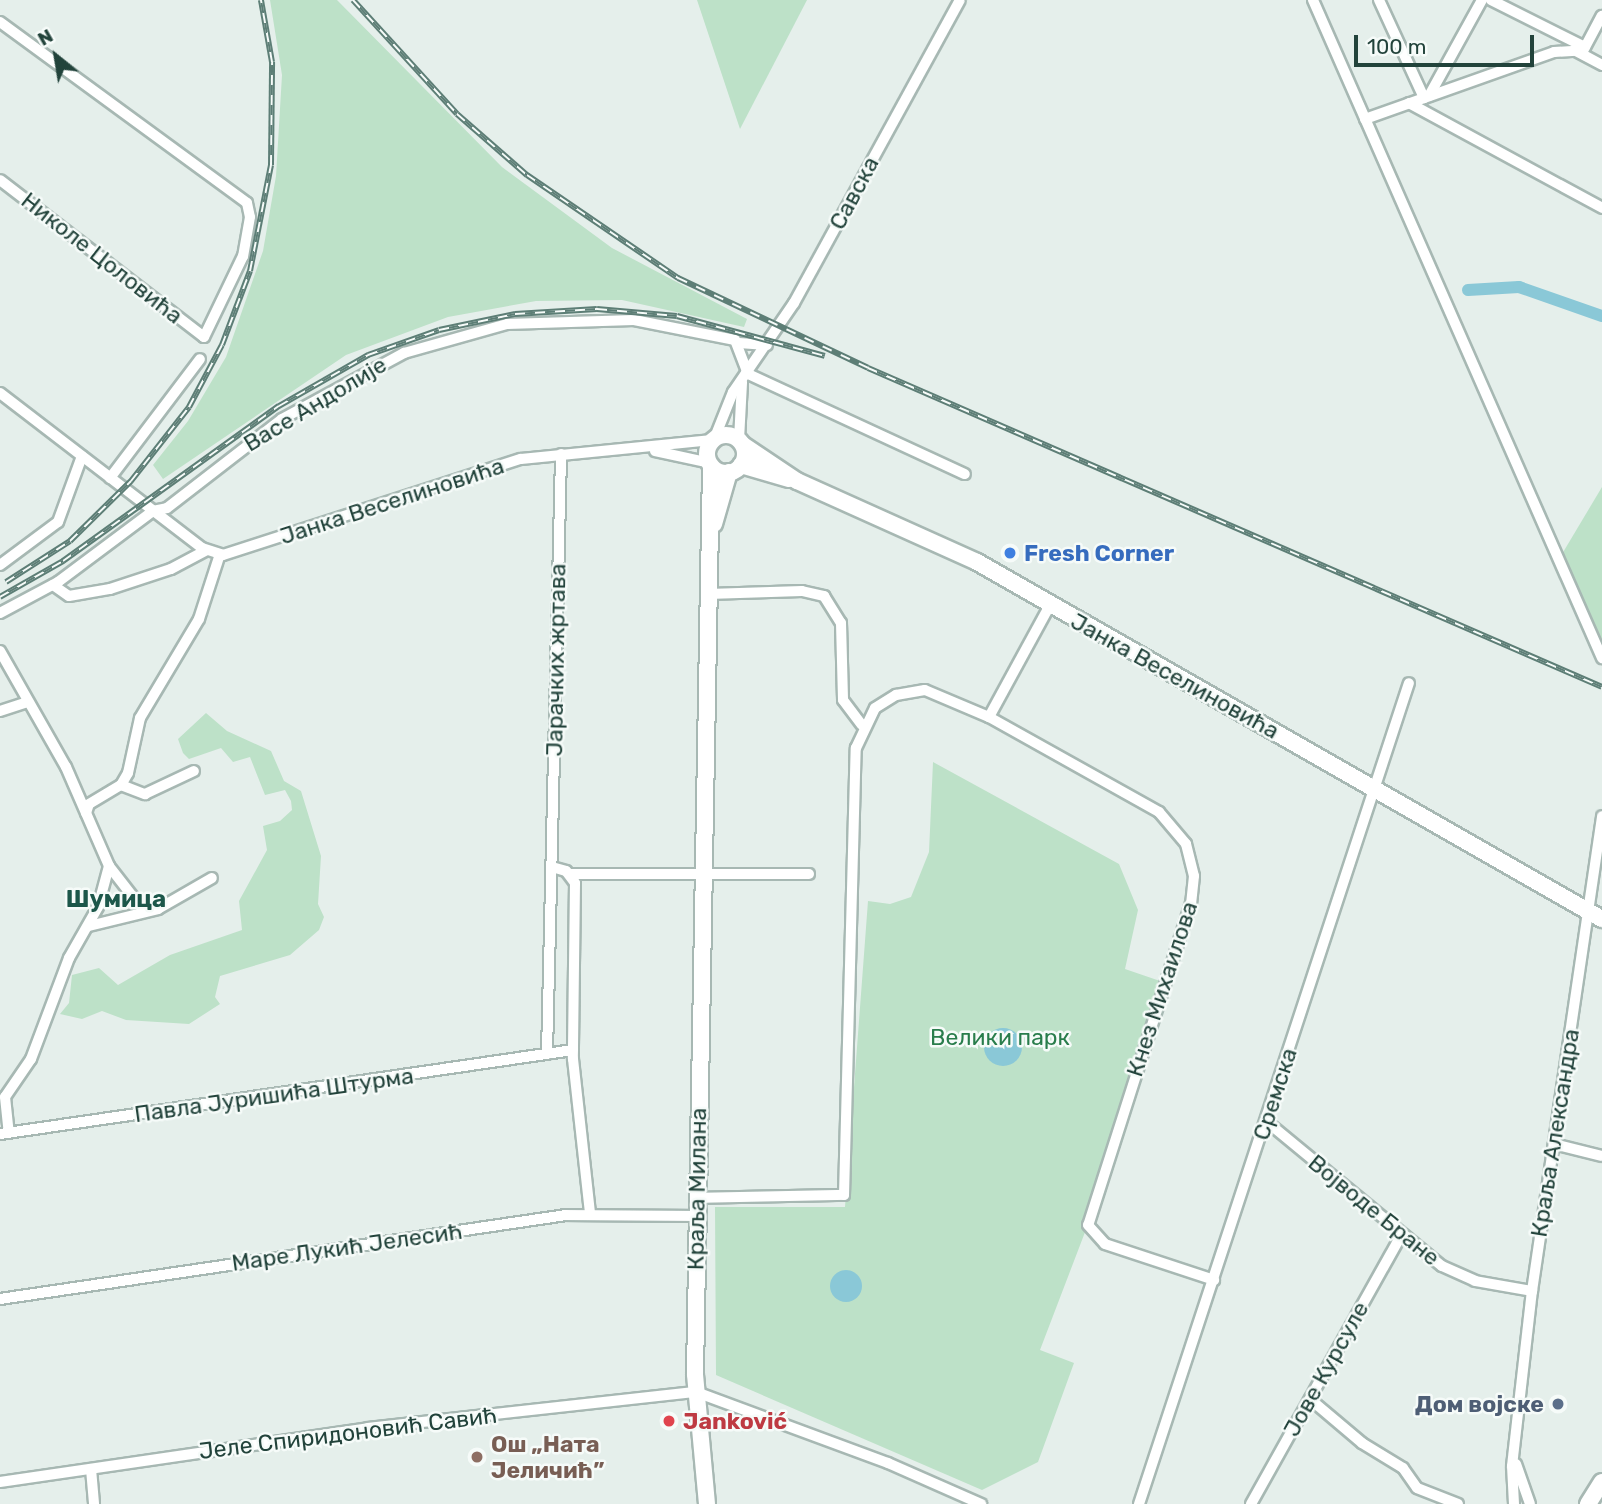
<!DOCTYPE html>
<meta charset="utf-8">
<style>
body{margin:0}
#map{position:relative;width:1602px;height:1504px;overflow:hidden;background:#e5efeb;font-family:Rubik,sans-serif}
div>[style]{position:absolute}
.green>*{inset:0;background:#bde1c8}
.water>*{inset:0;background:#8ac8d7}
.round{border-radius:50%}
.canal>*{height:12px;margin:-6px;padding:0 6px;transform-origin:6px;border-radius:6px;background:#8ac8d7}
.roads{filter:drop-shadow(2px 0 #a7b8b3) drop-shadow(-2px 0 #a7b8b3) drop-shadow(0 2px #a7b8b3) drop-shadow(0 -2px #a7b8b3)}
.street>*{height:10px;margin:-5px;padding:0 5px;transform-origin:5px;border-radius:5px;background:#fff}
.secondary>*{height:16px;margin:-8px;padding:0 8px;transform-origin:8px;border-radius:8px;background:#fff}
.secondary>.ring{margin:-8px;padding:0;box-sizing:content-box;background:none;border:16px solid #fff;border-radius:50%}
.rail>*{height:6px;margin-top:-3px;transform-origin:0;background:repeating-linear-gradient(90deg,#f6fbf9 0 10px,#5d7e76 0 20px);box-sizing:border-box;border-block:2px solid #5d7e76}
.dots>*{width:19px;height:19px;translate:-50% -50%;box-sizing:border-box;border:4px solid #f6fbf9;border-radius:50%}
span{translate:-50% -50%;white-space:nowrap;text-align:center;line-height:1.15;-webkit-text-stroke:5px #f6fbf9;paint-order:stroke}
.street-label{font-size:23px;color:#22433b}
.shop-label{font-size:23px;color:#366cbe;font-weight:700}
.left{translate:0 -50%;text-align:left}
.park-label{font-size:23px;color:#297d4c}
.service-label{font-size:23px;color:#4e5e75;font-weight:700}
.right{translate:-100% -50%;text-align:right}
.health-label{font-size:23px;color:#be3a42;font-weight:700}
.education-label{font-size:23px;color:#785e54;font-weight:700}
.neighbourhood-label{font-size:24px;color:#1c574a;font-weight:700}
.north{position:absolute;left:21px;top:21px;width:70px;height:70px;-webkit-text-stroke:5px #f6fbf9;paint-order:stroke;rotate:330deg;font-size:19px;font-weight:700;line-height:28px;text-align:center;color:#22433b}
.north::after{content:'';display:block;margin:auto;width:24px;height:32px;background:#22433b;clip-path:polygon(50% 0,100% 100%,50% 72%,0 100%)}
.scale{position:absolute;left:1354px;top:35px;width:180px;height:32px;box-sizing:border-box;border:4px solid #22433b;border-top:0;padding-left:9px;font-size:21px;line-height:24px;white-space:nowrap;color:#22433b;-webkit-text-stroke:5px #f6fbf9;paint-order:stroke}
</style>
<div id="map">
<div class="green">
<div style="clip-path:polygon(270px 0,337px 0,502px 167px,612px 248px,747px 319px,744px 327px,622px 300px,536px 301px,448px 317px,346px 355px,163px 479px,153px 465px,188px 421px,226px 357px,263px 251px,276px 176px,282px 75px)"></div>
<div style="clip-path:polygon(697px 0,807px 0,740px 129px)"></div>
<div style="clip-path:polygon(1602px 487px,1602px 644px,1562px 554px)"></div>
<div style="clip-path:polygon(206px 713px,227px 731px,271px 751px,284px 781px,301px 791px,321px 856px,318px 904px,324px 917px,319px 930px,290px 955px,220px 976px,215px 997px,220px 1004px,189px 1024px,126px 1020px,102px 1011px,82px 1019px,60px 1014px,69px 1003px,72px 975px,99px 968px,118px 985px,170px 955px,242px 930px,239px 901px,267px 850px,263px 826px,280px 821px,292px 810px,291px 801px,285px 790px,265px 795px,250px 757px,233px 762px,221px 748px,189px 759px,183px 753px,178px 739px)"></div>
<div style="clip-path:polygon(933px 762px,1119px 864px,1138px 910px,1125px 969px,1163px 982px,1095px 1206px,1040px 1350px,1074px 1363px,1038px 1462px,982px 1490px,716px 1375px,715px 1207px,845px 1207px,868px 901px,890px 904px,911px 897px,929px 852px)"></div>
</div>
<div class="water">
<div class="round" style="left:984px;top:1028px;width:38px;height:38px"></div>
<div class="round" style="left:830px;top:1270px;width:32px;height:32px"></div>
</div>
<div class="canal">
<div style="left:1468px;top:290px;width:51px;rotate:-3.4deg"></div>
<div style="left:1519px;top:287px;width:88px;rotate:19.3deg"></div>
</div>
<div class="roads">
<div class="street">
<div style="left:1313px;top:0;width:719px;rotate:66.29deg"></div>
<div style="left:1379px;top:0;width:108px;rotate:65.3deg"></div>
<div style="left:1491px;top:0;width:105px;rotate:26.6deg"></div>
<div style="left:0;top:22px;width:306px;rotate:36.2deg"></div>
<div style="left:247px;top:203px;width:14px;rotate:78deg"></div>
<div style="left:250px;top:217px;width:40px;rotate:100deg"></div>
<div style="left:243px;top:256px;width:90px;rotate:115.7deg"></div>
<div style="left:204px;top:337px;width:257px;rotate:-142.4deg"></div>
<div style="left:1583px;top:51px;width:40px;rotate:-62deg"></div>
<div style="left:1429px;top:96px;width:110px;rotate:-61.1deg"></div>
<div style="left:1409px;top:103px;width:220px;rotate:28.5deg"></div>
<div style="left:1365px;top:119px;width:201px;rotate:-19.5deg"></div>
<div style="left:1554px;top:52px;width:22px;rotate:-3deg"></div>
<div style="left:1576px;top:51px;width:30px;rotate:28deg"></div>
<div style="left:739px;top:343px;width:28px;rotate:4deg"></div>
<div style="left:746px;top:373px;width:241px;rotate:24.8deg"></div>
<div style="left:0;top:393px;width:255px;rotate:37.5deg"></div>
<div style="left:202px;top:548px;width:22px;rotate:18deg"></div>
<div style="left:223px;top:555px;width:313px;rotate:-17.9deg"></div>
<div style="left:521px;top:459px;width:192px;rotate:-5.7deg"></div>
<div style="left:715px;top:437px;width:48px;rotate:-68.2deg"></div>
<div style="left:733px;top:392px;width:108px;rotate:-55.6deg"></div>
<div style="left:794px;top:303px;width:345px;rotate:-61.3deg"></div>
<div style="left:739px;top:440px;width:58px;rotate:-87deg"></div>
<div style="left:655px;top:451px;width:56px;rotate:12.3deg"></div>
<div style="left:110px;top:478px;width:149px;rotate:-52.9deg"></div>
<div style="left:0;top:565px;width:72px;rotate:-36.6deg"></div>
<div style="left:58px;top:522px;width:70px;rotate:-70deg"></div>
<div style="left:53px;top:585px;width:19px;rotate:35deg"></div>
<div style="left:69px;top:596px;width:42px;rotate:-9.7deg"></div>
<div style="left:110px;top:589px;width:64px;rotate:-18.2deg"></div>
<div style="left:171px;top:569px;width:40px;rotate:-28deg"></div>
<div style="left:708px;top:594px;width:94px;rotate:-1.8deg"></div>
<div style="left:802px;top:591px;width:23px;rotate:13deg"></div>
<div style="left:824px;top:596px;width:32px;rotate:58deg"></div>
<div style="left:841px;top:623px;width:77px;rotate:88.5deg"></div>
<div style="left:843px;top:700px;width:31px;rotate:53deg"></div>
<div style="left:0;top:613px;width:66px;rotate:-28.1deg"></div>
<div style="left:58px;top:582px;width:119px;rotate:-36.8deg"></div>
<div style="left:153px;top:511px;width:14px;rotate:-12deg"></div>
<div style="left:167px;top:508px;width:145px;rotate:-37.7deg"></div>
<div style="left:282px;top:419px;width:139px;rotate:-28.4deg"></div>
<div style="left:404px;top:353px;width:107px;rotate:-15.7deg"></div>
<div style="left:507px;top:324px;width:127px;rotate:-1.8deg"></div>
<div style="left:634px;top:320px;width:103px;rotate:11.2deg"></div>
<div style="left:735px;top:340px;width:34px;rotate:69deg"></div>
<div style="left:0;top:651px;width:133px;rotate:60.4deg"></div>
<div style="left:66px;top:767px;width:108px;rotate:66.5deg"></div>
<div style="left:109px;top:866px;width:42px;rotate:105deg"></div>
<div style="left:98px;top:907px;width:59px;rotate:119.6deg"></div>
<div style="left:69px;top:958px;width:108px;rotate:110.6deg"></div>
<div style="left:31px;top:1059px;width:46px;rotate:124.4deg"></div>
<div style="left:5px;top:1097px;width:36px;rotate:84deg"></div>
<div style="left:0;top:711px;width:29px;rotate:-18deg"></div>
<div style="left:989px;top:717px;width:128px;rotate:-61.4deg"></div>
<div style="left:121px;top:785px;width:26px;rotate:21deg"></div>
<div style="left:145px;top:794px;width:54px;rotate:-25.1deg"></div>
<div style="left:86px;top:813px;width:9px;rotate:-72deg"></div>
<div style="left:89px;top:804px;width:37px;rotate:-31deg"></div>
<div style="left:121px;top:785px;width:14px;rotate:-60deg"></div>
<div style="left:128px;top:773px;width:56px;rotate:-77.7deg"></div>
<div style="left:140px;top:718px;width:115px;rotate:-59.2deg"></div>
<div style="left:199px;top:619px;width:68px;rotate:-72.1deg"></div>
<div style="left:109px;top:866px;width:57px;rotate:52.1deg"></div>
<div style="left:552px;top:867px;width:15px;rotate:16deg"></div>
<div style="left:566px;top:871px;width:15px;rotate:53deg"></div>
<div style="left:575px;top:883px;width:176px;rotate:90.7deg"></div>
<div style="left:573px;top:1059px;width:155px;rotate:83.7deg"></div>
<div style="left:569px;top:874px;width:240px"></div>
<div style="left:89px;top:926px;width:71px;rotate:-13.8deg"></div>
<div style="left:158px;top:909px;width:62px;rotate:-29.9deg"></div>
<div style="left:547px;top:1054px;width:600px;rotate:-88.66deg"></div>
<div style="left:1266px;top:1121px;width:228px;rotate:39.5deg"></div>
<div style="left:1442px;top:1266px;width:36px;rotate:24deg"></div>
<div style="left:1475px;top:1281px;width:58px;rotate:10deg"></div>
<div style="left:0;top:1134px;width:579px;rotate:-8.34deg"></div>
<div style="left:1554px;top:1144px;width:49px;rotate:14deg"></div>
<div style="left:696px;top:1198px;width:148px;rotate:-1.2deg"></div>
<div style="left:844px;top:1195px;width:447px;rotate:-88.5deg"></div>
<div style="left:856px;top:748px;width:44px;rotate:-64.6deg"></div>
<div style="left:875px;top:708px;width:25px;rotate:-32deg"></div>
<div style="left:896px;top:695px;width:29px;rotate:-10deg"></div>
<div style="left:925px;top:690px;width:69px;rotate:22.9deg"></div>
<div style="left:989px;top:717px;width:195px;rotate:29.2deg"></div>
<div style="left:1159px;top:812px;width:42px;rotate:49.8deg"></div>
<div style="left:1186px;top:844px;width:33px;rotate:76deg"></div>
<div style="left:1194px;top:876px;width:27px;rotate:96deg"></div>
<div style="left:1191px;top:903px;width:338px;rotate:107.7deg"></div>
<div style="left:1088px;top:1225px;width:25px;rotate:48deg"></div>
<div style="left:1105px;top:1244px;width:115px;rotate:18.3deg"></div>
<div style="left:0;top:1299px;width:572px;rotate:-8.44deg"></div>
<div style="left:566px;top:1215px;width:130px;rotate:0.4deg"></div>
<div style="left:1310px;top:1399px;width:68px;rotate:40.2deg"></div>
<div style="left:1362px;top:1443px;width:48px;rotate:31.4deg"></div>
<div style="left:1403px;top:1468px;width:24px;rotate:55deg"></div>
<div style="left:1417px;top:1488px;width:44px;rotate:21.3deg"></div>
<div style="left:1516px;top:1464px;width:42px;rotate:70.7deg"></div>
<div style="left:91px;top:1469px;width:35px;rotate:85deg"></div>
<div style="left:0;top:1482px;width:372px;rotate:-8.3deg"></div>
<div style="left:368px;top:1428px;width:330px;rotate:-6.3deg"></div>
<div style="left:696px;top:1392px;width:205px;rotate:20.3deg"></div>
<div style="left:888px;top:1463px;width:102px;rotate:23.8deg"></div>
<div style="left:1139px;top:1504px;width:864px;rotate:-71.8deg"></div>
<div style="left:1251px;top:1504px;width:309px;rotate:-60.8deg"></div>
<div style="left:1514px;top:1504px;width:38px;rotate:-93deg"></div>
<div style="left:1512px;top:1466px;width:176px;rotate:-83.5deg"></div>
<div style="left:1532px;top:1291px;width:480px;rotate:-81.6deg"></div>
</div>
<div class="secondary">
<div class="ring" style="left:707px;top:435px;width:22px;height:22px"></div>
<div style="left:743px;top:445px;width:65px;rotate:33.7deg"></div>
<div style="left:797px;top:481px;width:197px;rotate:24.2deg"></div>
<div style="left:977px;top:562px;width:720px;rotate:29.74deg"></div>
<div style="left:741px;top:465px;width:50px;rotate:16.3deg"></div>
<div style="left:714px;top:524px;width:54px;rotate:-73.9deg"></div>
<div style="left:707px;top:1504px;width:131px;rotate:-95.3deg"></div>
<div style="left:695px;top:1374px;width:908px;rotate:-88.99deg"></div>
<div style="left:1588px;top:1504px;width:26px;rotate:-58deg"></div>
</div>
</div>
<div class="rail">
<div style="left:353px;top:0;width:154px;rotate:47.6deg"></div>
<div style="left:457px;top:114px;width:93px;rotate:41.1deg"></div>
<div style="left:527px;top:175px;width:183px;rotate:34.3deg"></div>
<div style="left:678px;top:278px;width:210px;rotate:25.3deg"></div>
<div style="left:868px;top:368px;width:800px;rotate:23.49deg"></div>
<div style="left:6px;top:582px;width:76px;rotate:-32.6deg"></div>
<div style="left:70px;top:541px;width:86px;rotate:-44.5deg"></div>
<div style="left:131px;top:481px;width:94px;rotate:-51.9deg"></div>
<div style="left:189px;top:407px;width:70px;rotate:-62deg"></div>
<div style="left:222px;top:345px;width:79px;rotate:-69.3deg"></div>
<div style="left:250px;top:271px;width:108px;rotate:-78.8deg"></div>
<div style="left:271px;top:165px;width:103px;rotate:-89.4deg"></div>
<div style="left:272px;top:62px;width:63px;rotate:-100.1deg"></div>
<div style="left:0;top:597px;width:73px;rotate:-29.7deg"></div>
<div style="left:63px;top:561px;width:266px;rotate:-35.7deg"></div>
<div style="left:279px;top:406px;width:103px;rotate:-29.8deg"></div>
<div style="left:368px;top:355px;width:75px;rotate:-19.4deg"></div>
<div style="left:439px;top:330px;width:78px;rotate:-11.9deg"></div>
<div style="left:515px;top:314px;width:82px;rotate:-3.5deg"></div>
<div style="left:597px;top:309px;width:80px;rotate:5deg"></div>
<div style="left:677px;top:316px;width:153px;rotate:15.1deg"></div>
</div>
<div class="dots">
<div style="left:1010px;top:553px;background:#3f7fe0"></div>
<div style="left:1558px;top:1404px;background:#5c6f8a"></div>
<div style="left:669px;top:1421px;background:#e0444e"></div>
<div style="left:477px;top:1457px;background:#8d6e63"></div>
</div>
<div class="street-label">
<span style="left:854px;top:193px;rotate:-62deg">Савска</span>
<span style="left:102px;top:258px;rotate:38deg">Николе Цоловића</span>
<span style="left:315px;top:404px;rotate:-31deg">Васе Андолије</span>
<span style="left:392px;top:501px;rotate:-18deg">Јанка Веселиновића</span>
<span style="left:556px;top:660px;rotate:-89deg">Јарачких жртава</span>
<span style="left:1175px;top:676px;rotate:29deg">Јанка Веселиновића</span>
<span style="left:1162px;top:989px;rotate:-72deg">Кнез Михаилова</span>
<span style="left:1275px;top:1094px;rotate:-72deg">Сремска</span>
<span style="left:274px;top:1095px;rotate:-8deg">Павла Јуришића Штурма</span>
<span style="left:1555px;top:1133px;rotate:-81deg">Краља Александра</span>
<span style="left:697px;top:1189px;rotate:-89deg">Краља Милана</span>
<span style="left:1374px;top:1210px;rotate:39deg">Војводе Бране</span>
<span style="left:347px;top:1247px;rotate:-8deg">Маре Лукић Јелесић</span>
<span style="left:1326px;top:1369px;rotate:-61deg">Јове Курсуле</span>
<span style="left:348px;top:1433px;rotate:-7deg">Јеле Спиридоновић Савић</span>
</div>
<div class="shop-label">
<span class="left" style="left:1024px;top:553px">Fresh Corner</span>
</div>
<div class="park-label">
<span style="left:1000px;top:1037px">Велики парк</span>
</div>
<div class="service-label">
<span class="right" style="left:1544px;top:1404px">Дом војске</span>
</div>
<div class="health-label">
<span class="left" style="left:683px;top:1421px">Janković</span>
</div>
<div class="education-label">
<span class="left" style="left:491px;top:1457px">Ош „Ната<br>Јеличић”</span>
</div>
<div class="neighbourhood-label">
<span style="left:116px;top:900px">Шумица</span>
</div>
<div class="north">N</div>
<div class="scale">100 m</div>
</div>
